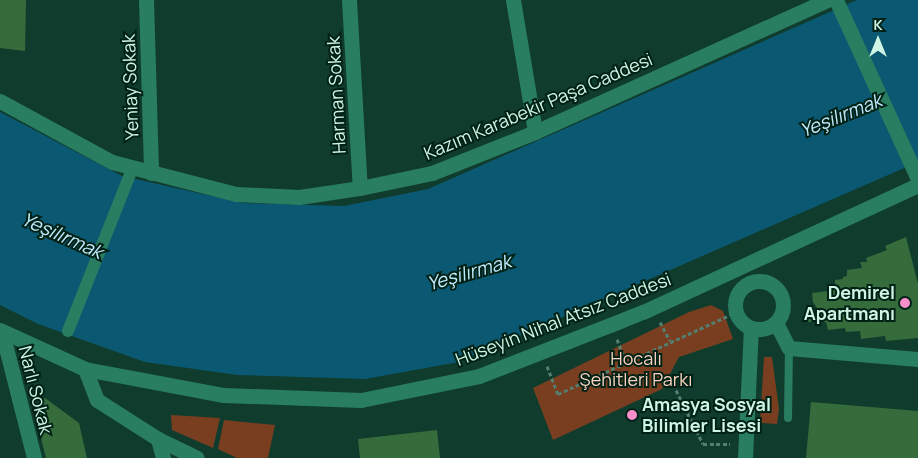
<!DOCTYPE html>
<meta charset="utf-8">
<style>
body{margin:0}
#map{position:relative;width:918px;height:458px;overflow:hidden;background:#103c2d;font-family:Manrope,sans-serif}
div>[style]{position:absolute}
.green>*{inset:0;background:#783e1f}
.water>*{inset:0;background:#0a5871}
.building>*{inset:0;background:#366b3c}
.path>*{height:3px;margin-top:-1.5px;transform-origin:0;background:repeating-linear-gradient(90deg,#547e6f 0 4px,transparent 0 6.5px)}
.service>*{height:8px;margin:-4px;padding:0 4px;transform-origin:4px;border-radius:4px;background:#297d61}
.pedestrian>*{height:12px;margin:-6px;padding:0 6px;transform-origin:6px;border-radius:6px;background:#297d61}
.minor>*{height:15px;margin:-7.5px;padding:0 7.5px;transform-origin:7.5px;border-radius:7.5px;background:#297d61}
.minor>.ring{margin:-7.5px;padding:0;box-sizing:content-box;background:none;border:15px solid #297d61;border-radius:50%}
.tertiary>*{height:15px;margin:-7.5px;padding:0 7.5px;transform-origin:7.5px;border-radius:7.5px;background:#297d61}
.dots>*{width:14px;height:14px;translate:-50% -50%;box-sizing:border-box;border:2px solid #002216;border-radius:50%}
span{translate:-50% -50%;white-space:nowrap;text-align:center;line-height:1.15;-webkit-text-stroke:4px #002216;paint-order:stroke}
.street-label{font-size:18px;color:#cff6e5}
.poi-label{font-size:18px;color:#cff6e5;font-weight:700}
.right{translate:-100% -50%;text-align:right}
.left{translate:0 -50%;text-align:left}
.park-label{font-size:18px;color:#fad2bf}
.water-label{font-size:19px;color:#bfeafd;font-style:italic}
.north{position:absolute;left:853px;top:15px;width:50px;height:50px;-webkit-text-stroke:4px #002216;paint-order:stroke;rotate:0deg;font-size:14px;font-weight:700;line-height:20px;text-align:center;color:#cff6e5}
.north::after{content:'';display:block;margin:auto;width:18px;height:22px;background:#cff6e5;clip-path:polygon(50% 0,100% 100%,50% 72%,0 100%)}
</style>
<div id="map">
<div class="green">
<div style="clip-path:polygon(711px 305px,723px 311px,733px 339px,679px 357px,662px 389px,553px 440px,533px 388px,689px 312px)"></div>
<div style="clip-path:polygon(764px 357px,772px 357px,779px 409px,777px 424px,760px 423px)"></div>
<div style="clip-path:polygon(171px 415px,220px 418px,213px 448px,172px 430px)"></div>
<div style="clip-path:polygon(224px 420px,275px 425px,268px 458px,237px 458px,218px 449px)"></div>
</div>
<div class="water">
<div style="clip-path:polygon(857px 0,918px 0,918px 162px,459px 362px,365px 379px,237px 375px,145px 362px,38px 324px,0 305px,0 112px,122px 176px,243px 203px,344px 206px,428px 189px)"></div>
</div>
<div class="building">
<div style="clip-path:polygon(0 0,26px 0,25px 51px,0 48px)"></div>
<div style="clip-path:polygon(906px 237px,918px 284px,918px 338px,886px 341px,885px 336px,861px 339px,860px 331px,846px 332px,845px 328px,828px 330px,826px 322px,805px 322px,819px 311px,813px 302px,812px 293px,828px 291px,827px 285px,835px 284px,835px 280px,843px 279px,843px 277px,847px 276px,847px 270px,862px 268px,860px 262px,867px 262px,866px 258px,887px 250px,885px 246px)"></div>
<div style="clip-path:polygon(45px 398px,79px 423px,87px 458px,46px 458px,34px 411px)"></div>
<div style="clip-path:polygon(811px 402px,918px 411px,918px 458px,806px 458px)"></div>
<div style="clip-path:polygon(437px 430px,440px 458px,360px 458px,358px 439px)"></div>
</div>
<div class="path">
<div style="left:660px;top:322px;width:21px;rotate:62deg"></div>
<div style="left:617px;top:339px;width:25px;rotate:69deg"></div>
<div style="left:547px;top:366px;width:30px;rotate:69deg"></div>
<div style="left:558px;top:394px;width:196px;rotate:-24.7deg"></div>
<div style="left:676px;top:390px;width:60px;rotate:63.4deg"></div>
<div style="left:703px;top:444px;width:27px"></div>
</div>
<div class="service">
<div style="left:788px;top:418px;width:70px;rotate:-89.2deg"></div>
</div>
<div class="pedestrian">
<div style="left:68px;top:331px;width:176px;rotate:-68.4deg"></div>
</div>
<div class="minor">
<div style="left:146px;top:0;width:173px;rotate:88.3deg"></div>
<div style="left:349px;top:0;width:188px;rotate:86.7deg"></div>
<div style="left:513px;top:0;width:134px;rotate:80.5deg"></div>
<div class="ring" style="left:735px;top:281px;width:33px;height:33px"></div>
<div style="left:776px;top:323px;width:28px;rotate:63deg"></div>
<div style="left:789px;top:348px;width:129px;rotate:4.9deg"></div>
<div style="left:2px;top:332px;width:130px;rotate:75.7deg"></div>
<div style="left:85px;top:369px;width:33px;rotate:69deg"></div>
<div style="left:97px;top:400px;width:72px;rotate:32.6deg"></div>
<div style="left:158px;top:439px;width:20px;rotate:75deg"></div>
<div style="left:158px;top:439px;width:43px;rotate:26deg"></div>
<div style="left:745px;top:458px;width:130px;rotate:-87.4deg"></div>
</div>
<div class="tertiary">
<div style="left:836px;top:0;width:197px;rotate:65.4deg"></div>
<div style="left:0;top:101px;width:128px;rotate:28.6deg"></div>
<div style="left:112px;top:162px;width:128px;rotate:14.5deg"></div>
<div style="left:236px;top:194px;width:63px;rotate:2.7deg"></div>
<div style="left:299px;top:197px;width:62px;rotate:-8.4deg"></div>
<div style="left:360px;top:188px;width:74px;rotate:-11.8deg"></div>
<div style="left:432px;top:173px;width:111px;rotate:-21.7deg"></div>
<div style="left:535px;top:132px;width:321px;rotate:-24.3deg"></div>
<div style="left:0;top:330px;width:94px;rotate:24.6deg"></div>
<div style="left:85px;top:369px;width:140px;rotate:10.7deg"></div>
<div style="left:223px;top:395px;width:138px;rotate:2.1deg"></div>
<div style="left:361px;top:400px;width:120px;rotate:-11.5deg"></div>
<div style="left:479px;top:376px;width:141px;rotate:-21.3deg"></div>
<div style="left:610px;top:325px;width:35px;rotate:-22deg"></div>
<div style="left:643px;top:312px;width:303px;rotate:-24.8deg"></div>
</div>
<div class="dots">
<div style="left:905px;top:303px;background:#f98fca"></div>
<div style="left:632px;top:415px;background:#f98fca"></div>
</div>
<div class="street-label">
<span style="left:130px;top:87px;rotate:-92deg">Yeniay Sokak</span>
<span style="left:336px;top:95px;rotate:-93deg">Harman Sokak</span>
<span style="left:538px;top:106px;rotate:-23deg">Kazım Karabekir Paşa Caddesi</span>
<span style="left:563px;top:319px;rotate:-21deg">Hüseyin Nihal Atsız Caddesi</span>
<span style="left:36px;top:390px;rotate:76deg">Narlı Sokak</span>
</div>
<div class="poi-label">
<span class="right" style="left:895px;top:303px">Demirel<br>Apartmanı</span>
<span class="left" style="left:642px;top:415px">Amasya Sosyal<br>Bilimler Lisesi</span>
</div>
<div class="park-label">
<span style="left:636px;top:369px">Hocalı<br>Şehitleri Parkı</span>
</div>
<div class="water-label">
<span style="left:841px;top:116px;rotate:-22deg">Yeşilırmak</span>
<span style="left:62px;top:236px;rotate:24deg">Yeşilırmak</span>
<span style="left:469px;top:273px;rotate:-16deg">Yeşilırmak</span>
</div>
<div class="north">K</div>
</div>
